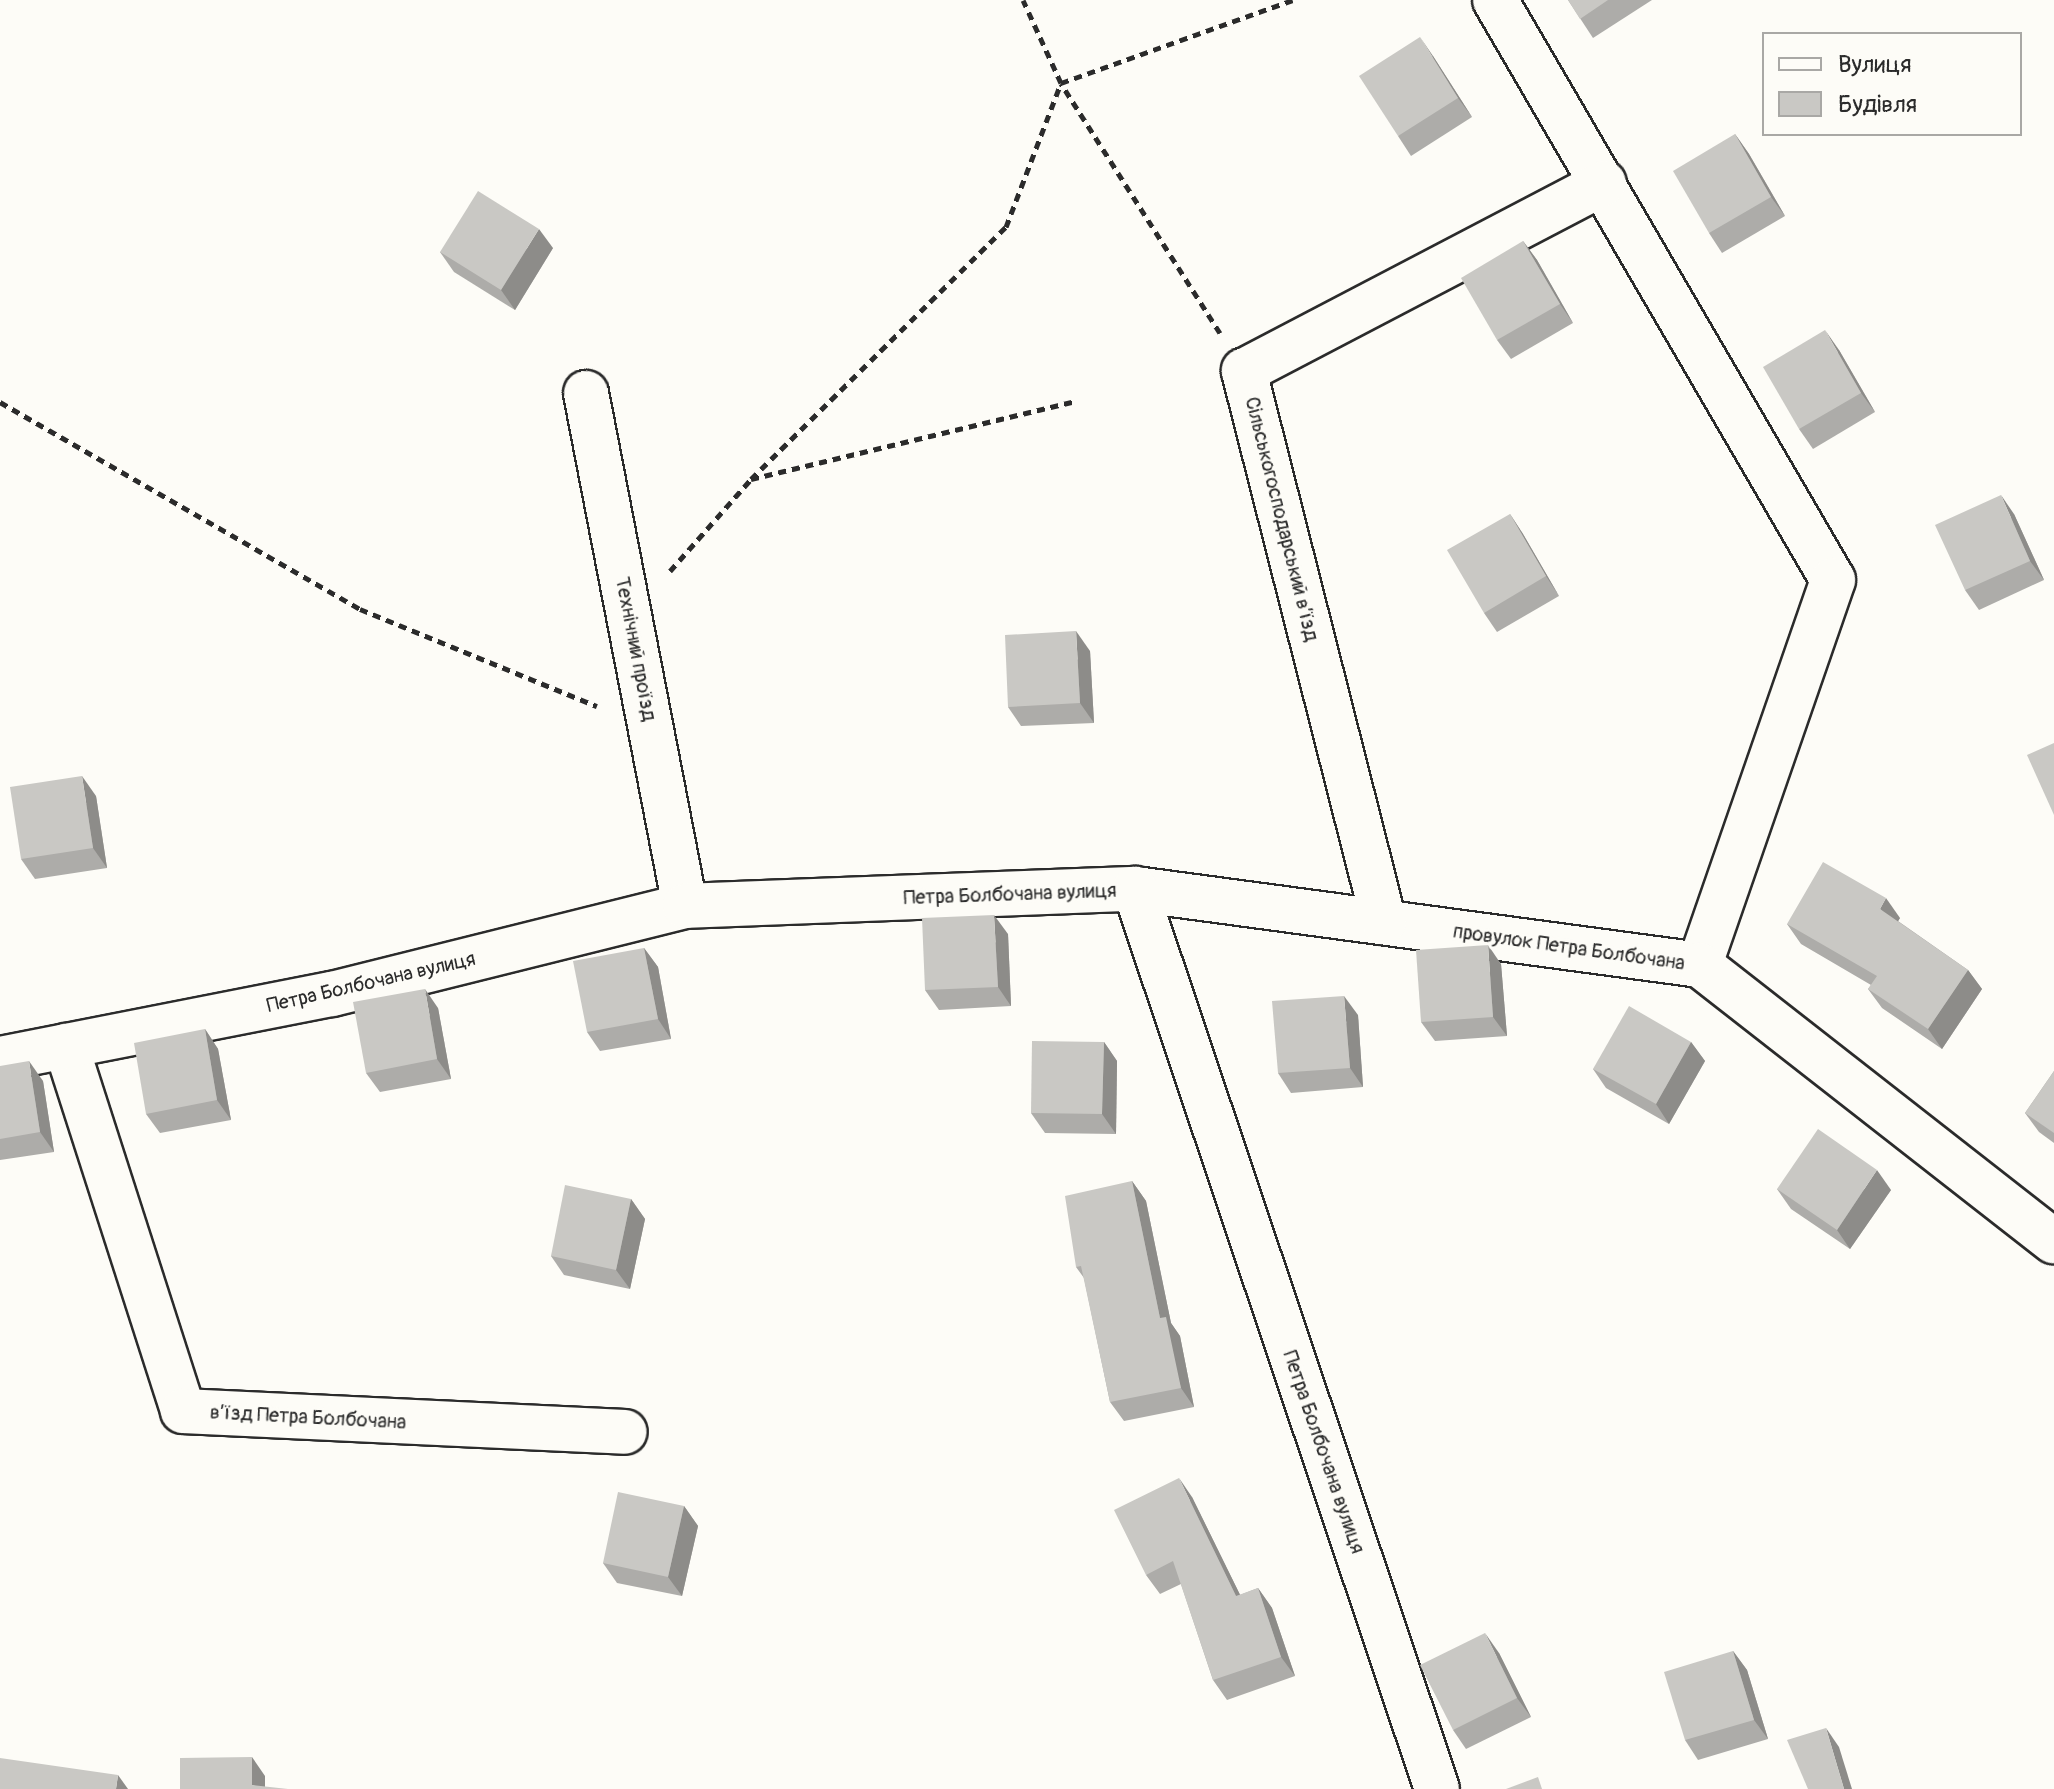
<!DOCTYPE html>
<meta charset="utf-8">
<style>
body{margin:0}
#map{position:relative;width:2054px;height:1789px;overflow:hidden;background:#fdfcf7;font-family:Pangolin,sans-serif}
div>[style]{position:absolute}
.path>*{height:5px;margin-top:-2.5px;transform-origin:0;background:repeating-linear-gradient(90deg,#2b2b2b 0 8px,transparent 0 14px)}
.roads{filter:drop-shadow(2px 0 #2b2b2b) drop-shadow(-2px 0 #2b2b2b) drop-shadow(0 2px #2b2b2b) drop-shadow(0 -2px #2b2b2b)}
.minor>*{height:44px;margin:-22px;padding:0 22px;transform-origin:22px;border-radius:22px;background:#fdfcf7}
.wall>*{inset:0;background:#adaca9}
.shaded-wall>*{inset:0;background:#8d8c89}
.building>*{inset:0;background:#c9c8c4}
span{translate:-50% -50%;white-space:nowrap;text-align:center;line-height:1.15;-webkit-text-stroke:6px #fdfcf7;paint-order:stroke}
.street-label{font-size:20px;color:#2b2b2b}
.legend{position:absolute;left:1762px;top:32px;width:260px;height:104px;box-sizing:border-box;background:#fdfcf7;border:2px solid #a9a8a5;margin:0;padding:10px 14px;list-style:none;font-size:24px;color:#2b2b2b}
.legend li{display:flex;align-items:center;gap:16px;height:40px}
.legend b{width:40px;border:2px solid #a9a8a5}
</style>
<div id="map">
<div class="path">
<div style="left:1220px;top:333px;width:296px;rotate:-122.5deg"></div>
<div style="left:1061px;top:83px;width:246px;rotate:-19.7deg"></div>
<div style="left:0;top:402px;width:415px;rotate:29.9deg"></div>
<div style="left:360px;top:609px;width:256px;rotate:22.3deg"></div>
<div style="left:751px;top:479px;width:359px;rotate:-44.7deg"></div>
<div style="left:1006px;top:227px;width:154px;rotate:-69.1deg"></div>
<div style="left:1061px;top:83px;width:91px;rotate:-114.6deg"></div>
<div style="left:670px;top:571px;width:123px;rotate:-48.6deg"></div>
<div style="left:751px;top:479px;width:334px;rotate:-13.5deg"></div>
</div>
<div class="roads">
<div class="minor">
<div style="left:1495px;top:0;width:671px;rotate:59.77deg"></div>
<div style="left:1833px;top:580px;width:407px;rotate:109.1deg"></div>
<div style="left:586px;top:393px;width:522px;rotate:79.08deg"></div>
<div style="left:1135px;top:889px;width:570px;rotate:7.66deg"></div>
<div style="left:1700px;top:965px;width:449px;rotate:38deg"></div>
<div style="left:1384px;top:922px;width:569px;rotate:-104.26deg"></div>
<div style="left:1244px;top:371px;width:406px;rotate:-27.6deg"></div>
<div style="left:66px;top:1046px;width:383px;rotate:72.2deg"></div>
<div style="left:183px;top:1411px;width:442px;rotate:2.7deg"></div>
<div style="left:0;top:1059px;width:338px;rotate:-11.1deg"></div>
<div style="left:332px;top:994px;width:364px;rotate:-14deg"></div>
<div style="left:685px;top:906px;width:450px;rotate:-2.2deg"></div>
<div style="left:1135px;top:889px;width:949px;rotate:71.45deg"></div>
</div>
</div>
<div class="wall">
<div style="clip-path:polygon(1568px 0,1652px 0,1593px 38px)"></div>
<div style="clip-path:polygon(1433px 56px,1472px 117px,1411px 156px,1398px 136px)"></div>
<div style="clip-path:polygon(1735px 134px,1749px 154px,1785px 216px,1722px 253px,1709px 233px)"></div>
<div style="clip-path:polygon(1523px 241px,1537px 260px,1573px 323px,1511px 359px,1497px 340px)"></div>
<div style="clip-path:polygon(553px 248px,515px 310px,454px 272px,440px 252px)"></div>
<div style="clip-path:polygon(1839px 350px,1875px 412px,1813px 449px,1799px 429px)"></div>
<div style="clip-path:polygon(1510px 514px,1523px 534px,1559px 596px,1497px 632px,1484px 613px)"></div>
<div style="clip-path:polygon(2014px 514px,2044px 580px,1979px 610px,1965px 590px)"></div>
<div style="clip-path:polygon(1090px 651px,1094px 723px,1021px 726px,1008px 707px)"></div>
<div style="clip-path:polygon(96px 796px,107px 868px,35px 879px,21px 859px)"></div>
<div style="clip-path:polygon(1900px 918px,1898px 921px,1968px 970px,1982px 989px,1942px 1049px,1882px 1008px,1868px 989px,1871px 985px,1801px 944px,1787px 924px)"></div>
<div style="clip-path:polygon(1008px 934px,1011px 1006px,939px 1010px,925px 990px)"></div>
<div style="clip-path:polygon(644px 948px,658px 967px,671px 1039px,600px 1051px,587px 1032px)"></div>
<div style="clip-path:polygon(1501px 964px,1507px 1036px,1435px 1041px,1421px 1022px)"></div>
<div style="clip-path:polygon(438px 1008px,451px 1079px,380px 1092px,366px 1073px)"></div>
<div style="clip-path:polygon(1358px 1015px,1363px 1087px,1291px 1093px,1278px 1073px)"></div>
<div style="clip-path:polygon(205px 1029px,218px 1049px,231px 1120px,160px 1133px,146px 1114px)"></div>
<div style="clip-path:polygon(1104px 1042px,1117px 1061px,1116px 1134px,1045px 1133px,1031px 1113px)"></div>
<div style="clip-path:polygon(1691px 1042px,1705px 1061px,1669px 1124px,1606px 1088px,1593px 1069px)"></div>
<div style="clip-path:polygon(0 1066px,43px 1081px,54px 1152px,0 1160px)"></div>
<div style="clip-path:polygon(2054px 1071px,2054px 1143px,2039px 1132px,2025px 1113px)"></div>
<div style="clip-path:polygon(1132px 1181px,1146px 1201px,1171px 1323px,1180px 1336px,1194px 1407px,1124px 1421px,1110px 1402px,1084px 1278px,1076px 1267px)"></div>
<div style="clip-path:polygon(1777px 1189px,1891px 1190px,1850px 1249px,1791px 1209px)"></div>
<div style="clip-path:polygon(631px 1199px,645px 1219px,630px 1289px,564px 1275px,551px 1256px)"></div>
<div style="clip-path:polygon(1192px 1497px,1240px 1595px,1258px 1588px,1272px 1608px,1295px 1676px,1227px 1700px,1213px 1680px,1181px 1584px,1160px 1594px,1146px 1575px)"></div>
<div style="clip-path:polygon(684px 1506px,698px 1526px,682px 1596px,617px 1583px,603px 1563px)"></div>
<div style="clip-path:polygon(1733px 1651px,1747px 1670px,1768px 1739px,1698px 1760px,1685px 1740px)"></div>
<div style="clip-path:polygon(1499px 1653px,1531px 1717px,1466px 1749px,1453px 1730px)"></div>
</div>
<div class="shaded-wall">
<div style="clip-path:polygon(1420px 37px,1433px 56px,1472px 117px,1458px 98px)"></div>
<div style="clip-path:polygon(1735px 134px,1749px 154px,1785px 216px,1771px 197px)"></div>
<div style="clip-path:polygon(539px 229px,553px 248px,515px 310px,501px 290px)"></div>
<div style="clip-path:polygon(1523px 241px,1537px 260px,1573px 323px,1560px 304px)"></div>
<div style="clip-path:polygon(1825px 330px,1839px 350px,1875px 412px,1861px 393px)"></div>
<div style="clip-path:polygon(2001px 495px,2014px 514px,2044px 580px,2030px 561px)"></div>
<div style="clip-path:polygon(1510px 514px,1523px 534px,1559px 596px,1546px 576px)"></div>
<div style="clip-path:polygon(1076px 631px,1090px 651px,1094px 723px,1080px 703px)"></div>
<div style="clip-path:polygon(82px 776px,96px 796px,107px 868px,93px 848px)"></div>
<div style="clip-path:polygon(1886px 898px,1900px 918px,1894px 928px,1880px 909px)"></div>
<div style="clip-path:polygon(994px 915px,1008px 934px,1011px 1006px,998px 987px)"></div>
<div style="clip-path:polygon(1488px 945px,1501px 964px,1507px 1036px,1493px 1017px)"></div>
<div style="clip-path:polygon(644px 948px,658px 967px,671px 1039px,658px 1019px)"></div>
<div style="clip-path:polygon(1968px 970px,1982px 989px,1942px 1049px,1928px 1029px)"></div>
<div style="clip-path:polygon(425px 989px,438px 1008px,451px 1079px,437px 1059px)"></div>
<div style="clip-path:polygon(1344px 996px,1358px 1015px,1363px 1087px,1350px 1068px)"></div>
<div style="clip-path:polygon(205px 1029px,218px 1049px,231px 1120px,217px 1100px)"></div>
<div style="clip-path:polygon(1104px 1042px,1117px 1061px,1116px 1134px,1102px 1114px)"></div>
<div style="clip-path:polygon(1691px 1042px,1705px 1061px,1669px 1124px,1656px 1104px)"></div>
<div style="clip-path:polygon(29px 1061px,43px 1081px,54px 1152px,40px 1132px)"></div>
<div style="clip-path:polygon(1877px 1170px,1891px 1190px,1850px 1249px,1837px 1230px)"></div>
<div style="clip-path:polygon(1132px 1181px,1146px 1201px,1171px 1323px,1180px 1336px,1194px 1407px,1181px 1388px,1160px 1318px)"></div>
<div style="clip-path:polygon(631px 1199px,645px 1219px,630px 1289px,616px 1270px)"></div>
<div style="clip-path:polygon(1179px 1478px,1192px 1497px,1250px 1615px,1236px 1596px)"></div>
<div style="clip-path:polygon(684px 1506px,698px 1526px,682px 1596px,668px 1577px)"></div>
<div style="clip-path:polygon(1258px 1588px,1272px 1608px,1295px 1676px,1281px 1657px)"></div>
<div style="clip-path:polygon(1485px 1633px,1499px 1653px,1531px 1717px,1517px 1698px)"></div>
<div style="clip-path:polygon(1733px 1651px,1747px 1670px,1768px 1739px,1754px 1720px)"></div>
<div style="clip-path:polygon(1826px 1728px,1839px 1747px,1852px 1789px,1844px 1789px)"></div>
<div style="clip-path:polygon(252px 1757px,265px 1776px,265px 1789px,252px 1785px)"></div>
<div style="clip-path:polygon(118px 1775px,128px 1789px,116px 1789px)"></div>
</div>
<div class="building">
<div style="clip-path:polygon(1568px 0,1608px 0,1580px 19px)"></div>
<div style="clip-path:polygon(1420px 37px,1458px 98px,1398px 136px,1359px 76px)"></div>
<div style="clip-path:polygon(1735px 134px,1771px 197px,1709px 233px,1673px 171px)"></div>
<div style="clip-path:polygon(478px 191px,539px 229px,501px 290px,440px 252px)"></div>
<div style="clip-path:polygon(1523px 241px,1560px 304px,1497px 340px,1461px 278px)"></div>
<div style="clip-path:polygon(1825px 330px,1861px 393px,1799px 429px,1763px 367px)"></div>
<div style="clip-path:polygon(2001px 495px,2030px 561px,1965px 590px,1935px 525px)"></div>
<div style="clip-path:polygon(1510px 514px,1546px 576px,1484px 613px,1447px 550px)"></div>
<div style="clip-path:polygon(1076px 631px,1080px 703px,1008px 707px,1005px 635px)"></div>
<div style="clip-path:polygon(2054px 743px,2054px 815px,2027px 755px)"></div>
<div style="clip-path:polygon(82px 776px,93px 848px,21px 859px,10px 787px)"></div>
<div style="clip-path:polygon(1823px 862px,1886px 898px,1880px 909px,1968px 970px,1928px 1029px,1868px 989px,1877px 976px,1787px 924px)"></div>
<div style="clip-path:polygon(994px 915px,998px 987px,925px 990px,922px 918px)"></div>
<div style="clip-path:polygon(1488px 945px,1493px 1017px,1421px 1022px,1416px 950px)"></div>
<div style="clip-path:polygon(644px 948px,658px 1019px,587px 1032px,573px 961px)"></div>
<div style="clip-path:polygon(425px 989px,437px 1059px,366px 1073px,353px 1002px)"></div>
<div style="clip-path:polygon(1344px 996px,1350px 1068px,1278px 1073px,1272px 1001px)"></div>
<div style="clip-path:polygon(1629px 1006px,1691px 1042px,1656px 1104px,1593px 1069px)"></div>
<div style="clip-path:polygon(205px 1029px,217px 1100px,146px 1114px,134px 1043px)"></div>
<div style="clip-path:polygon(1032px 1041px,1104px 1042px,1102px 1114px,1031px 1113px)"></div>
<div style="clip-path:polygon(29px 1061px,40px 1132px,0 1139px,0 1066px)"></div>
<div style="clip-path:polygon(2054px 1071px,2054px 1133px,2025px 1113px)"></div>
<div style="clip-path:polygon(1818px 1129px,1877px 1170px,1837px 1230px,1777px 1189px)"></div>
<div style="clip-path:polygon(1132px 1181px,1160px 1318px,1166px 1317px,1181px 1388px,1110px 1402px,1081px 1266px,1076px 1267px,1065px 1196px)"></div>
<div style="clip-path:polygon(565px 1185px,631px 1199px,616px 1270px,551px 1256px)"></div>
<div style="clip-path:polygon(1179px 1478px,1236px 1596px,1258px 1588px,1281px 1657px,1213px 1680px,1173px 1561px,1146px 1575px,1114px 1510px)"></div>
<div style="clip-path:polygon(618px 1492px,684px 1506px,668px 1577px,603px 1563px)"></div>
<div style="clip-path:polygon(1485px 1633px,1517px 1698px,1453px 1730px,1420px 1665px)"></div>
<div style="clip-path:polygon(1733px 1651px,1754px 1720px,1685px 1740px,1664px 1672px)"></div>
<div style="clip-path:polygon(1826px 1728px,1844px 1789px,1808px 1789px,1787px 1740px)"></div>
<div style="clip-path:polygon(252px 1757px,252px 1785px,288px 1789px,180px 1789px,180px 1758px)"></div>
<div style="clip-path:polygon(0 1758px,118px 1775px,116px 1789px,0 1789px)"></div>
<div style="clip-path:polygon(1538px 1777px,1542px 1789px,1506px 1789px)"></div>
</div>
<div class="street-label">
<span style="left:1282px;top:519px;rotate:76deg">Сільськогосподарський в’їзд</span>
<span style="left:636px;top:649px;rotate:79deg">Технічний проїзд</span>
<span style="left:1010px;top:894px;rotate:-2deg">Петра Болбочана вулиця</span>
<span style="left:1569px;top:947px;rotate:8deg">провулок Петра Болбочана</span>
<span style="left:371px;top:982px;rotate:-13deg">Петра Болбочана вулиця</span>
<span style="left:308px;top:1417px;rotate:3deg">в’їзд Петра Болбочана</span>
<span style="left:1324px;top:1452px;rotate:71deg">Петра Болбочана вулиця</span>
</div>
<ul class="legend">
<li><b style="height:10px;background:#fdfcf7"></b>Вулиця</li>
<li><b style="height:22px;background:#c9c8c4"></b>Будівля</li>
</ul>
</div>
